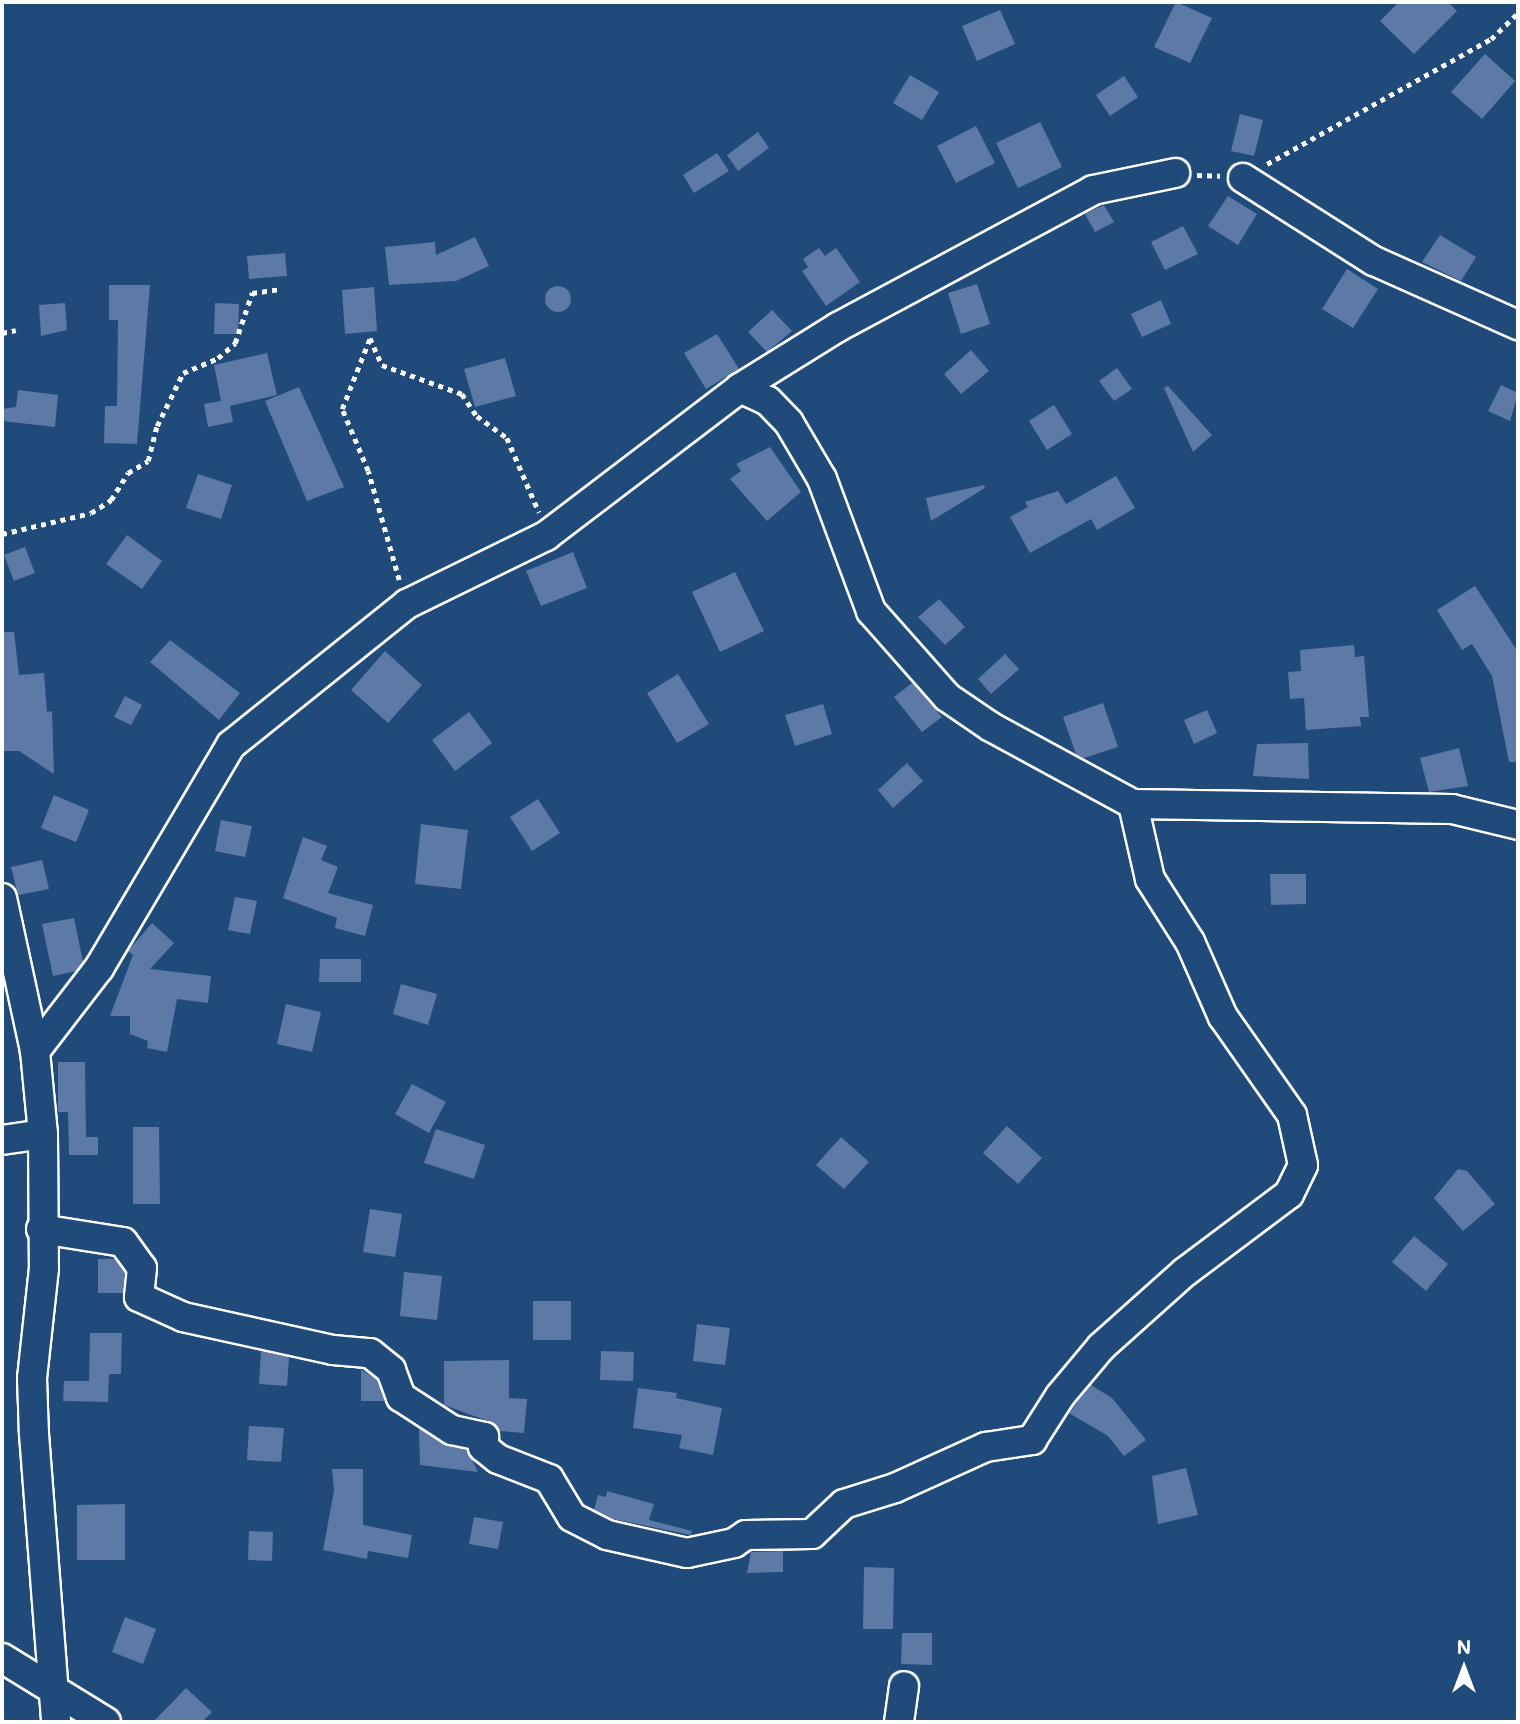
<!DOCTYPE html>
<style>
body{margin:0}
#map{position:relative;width:1520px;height:1724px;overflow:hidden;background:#1f4a7a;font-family:Mali,sans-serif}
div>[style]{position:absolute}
.building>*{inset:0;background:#5d79a6}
.round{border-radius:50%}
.path>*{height:4.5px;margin-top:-2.25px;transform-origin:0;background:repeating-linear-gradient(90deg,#fff 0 5px,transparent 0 10px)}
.roads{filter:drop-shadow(2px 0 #fff) drop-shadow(-2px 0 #fff) drop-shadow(0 2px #fff) drop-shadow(0 -2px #fff)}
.minor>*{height:28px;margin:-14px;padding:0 14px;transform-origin:14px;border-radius:14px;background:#1f4a7a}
span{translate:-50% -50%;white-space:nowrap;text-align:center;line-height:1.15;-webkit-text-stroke:7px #1f4a7a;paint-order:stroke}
.frame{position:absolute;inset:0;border:4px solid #fff;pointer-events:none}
.north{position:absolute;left:1429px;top:1633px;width:70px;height:70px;-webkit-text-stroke:5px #1f4a7a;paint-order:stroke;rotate:0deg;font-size:19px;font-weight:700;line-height:28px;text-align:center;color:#fff}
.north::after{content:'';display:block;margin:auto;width:24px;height:32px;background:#fff;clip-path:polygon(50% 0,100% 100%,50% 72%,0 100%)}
</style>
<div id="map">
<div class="building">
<div style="clip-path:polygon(1176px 2px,1212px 18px,1190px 63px,1154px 47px)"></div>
<div style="clip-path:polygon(1399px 2px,1448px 2px,1457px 11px,1414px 54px,1380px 21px)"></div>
<div style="clip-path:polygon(1000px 10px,1015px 44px,977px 61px,962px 26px)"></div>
<div style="clip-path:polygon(1485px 54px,1515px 81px,1482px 119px,1451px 92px)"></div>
<div style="clip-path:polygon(910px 75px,939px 92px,922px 120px,893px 103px)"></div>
<div style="clip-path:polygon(1124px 76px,1138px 97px,1110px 116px,1096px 95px)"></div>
<div style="clip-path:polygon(1240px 114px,1263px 120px,1254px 156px,1231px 151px)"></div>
<div style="clip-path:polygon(1040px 122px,1062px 167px,1018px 188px,996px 143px)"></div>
<div style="clip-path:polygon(976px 126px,995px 163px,956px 183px,937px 146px)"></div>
<div style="clip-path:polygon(758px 132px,769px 148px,738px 171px,727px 155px)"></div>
<div style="clip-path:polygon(717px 153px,729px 171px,694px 193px,683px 175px)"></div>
<div style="clip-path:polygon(1228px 196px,1257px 214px,1238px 245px,1208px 226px)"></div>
<div style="clip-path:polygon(1104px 205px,1114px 222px,1095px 232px,1085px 214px)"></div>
<div style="clip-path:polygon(1183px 226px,1198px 254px,1165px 270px,1151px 242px)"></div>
<div style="clip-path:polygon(1440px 235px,1476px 257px,1461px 281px,1422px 262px)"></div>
<div style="clip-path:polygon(475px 237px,489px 266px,456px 281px,389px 285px,385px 247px,435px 242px,436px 255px)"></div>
<div style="clip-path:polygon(819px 248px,825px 256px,836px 248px,860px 282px,826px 306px,802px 271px,808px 267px,803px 259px)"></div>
<div style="clip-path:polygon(285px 253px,287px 276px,249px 279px,247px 256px)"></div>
<div style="clip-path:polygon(1347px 269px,1378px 289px,1353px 328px,1322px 309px)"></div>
<div style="clip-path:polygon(977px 284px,990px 324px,961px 334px,948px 293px)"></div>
<div style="clip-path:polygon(109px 285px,150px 285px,137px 444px,104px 443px,105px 406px,117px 406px,118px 320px,109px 320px)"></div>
<div class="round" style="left:545px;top:286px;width:26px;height:26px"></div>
<div style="clip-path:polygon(374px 287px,377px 331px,345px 334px,342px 290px)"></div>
<div style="clip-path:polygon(1161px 300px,1171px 324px,1142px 337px,1131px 314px)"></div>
<div style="clip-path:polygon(65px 303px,67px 330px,41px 336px,39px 305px)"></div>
<div style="clip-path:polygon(215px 303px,239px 304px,238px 334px,214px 334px)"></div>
<div style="clip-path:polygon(772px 310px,792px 331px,767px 352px,748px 332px)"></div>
<div style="clip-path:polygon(717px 334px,739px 369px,706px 389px,684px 353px)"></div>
<div style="clip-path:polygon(971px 350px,989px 371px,961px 394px,944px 374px)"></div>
<div style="clip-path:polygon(267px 353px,277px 395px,230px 406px,233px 422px,208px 427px,204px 404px,221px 401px,214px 365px)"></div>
<div style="clip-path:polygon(505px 358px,516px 396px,475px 407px,464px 369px)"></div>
<div style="clip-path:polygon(1117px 368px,1132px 389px,1114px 401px,1099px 381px)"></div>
<div style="clip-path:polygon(1501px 385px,1518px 393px,1510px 421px,1488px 411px)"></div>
<div style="clip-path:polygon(1168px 386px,1212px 435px,1193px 452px,1164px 388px)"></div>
<div style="clip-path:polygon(299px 387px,344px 487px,307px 501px,265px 401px)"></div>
<div style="clip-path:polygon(18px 390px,58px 395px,55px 427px,2px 421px,2px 409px,16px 407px)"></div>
<div style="clip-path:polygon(1054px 405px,1072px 434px,1047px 450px,1029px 421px)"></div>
<div style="clip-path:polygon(770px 447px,801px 492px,767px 521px,730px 479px,741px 471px,736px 464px)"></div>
<div style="clip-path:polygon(198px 474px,232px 485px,221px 519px,186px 508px)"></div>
<div style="clip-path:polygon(1116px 476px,1135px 508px,1097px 530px,1091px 519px,1030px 553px,1010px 517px,1028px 507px,1025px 502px,1058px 491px,1066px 504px)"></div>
<div style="clip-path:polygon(984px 485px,985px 488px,931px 521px,926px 498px)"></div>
<div style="clip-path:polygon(127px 535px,162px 561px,142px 589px,106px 564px)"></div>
<div style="clip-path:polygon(25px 547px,35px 573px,14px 581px,4px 555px)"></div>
<div style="clip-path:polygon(573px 552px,587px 588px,541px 606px,526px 571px)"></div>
<div style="clip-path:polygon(735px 572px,764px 631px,720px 652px,692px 592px)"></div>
<div style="clip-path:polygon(1475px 586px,1518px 652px,1518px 762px,1509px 762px,1492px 676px,1472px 644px,1462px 650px,1437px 610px)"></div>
<div style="clip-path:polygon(939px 599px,965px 627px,945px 645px,918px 617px)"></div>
<div style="clip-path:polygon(2px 632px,14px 632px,19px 675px,44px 673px,47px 712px,52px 711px,54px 774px,19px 751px,2px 751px)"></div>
<div style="clip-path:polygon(170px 640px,240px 693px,219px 720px,150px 662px)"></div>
<div style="clip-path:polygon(1354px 645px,1355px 657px,1364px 656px,1369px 717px,1360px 717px,1361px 726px,1306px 730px,1304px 698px,1290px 699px,1288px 672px,1301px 671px,1300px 650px)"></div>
<div style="clip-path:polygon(385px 651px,422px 685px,388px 723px,351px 690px)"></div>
<div style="clip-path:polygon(1005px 654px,1019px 669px,991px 694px,978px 679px)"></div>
<div style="clip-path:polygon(678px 674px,709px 724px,677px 743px,647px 693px)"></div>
<div style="clip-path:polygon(912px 683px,942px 717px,922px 732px,894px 697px)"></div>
<div style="clip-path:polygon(125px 696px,142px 705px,131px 725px,114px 717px)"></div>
<div style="clip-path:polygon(1103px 703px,1118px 747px,1084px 758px,1076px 754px,1063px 717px)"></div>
<div style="clip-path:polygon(823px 704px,832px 734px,795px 746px,785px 715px)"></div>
<div style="clip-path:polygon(1207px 710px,1217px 733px,1194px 744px,1184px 720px)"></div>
<div style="clip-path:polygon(469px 712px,492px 743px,455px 771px,432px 740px)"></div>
<div style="clip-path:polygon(1308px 743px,1309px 779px,1253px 776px,1257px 744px)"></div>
<div style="clip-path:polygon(1459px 748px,1468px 786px,1429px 792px,1420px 758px)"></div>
<div style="clip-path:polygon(907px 763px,923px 781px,893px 808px,878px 790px)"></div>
<div style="clip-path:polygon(54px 795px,89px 810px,76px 842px,41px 828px)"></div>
<div style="clip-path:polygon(538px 799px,560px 833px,532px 851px,510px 817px)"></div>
<div style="clip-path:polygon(221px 820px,252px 826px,245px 857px,215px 851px)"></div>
<div style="clip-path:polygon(421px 824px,468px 830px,461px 889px,415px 884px)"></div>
<div style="clip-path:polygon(303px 837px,327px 846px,321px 860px,338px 867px,328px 893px,373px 905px,365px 936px,335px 928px,337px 918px,283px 898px)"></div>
<div style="clip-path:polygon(42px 860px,49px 889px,18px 895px,11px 867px)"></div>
<div style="clip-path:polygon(1270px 874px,1306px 874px,1306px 904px,1271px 905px)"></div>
<div style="clip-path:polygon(235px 897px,257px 901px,250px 934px,228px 930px)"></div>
<div style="clip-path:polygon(74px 918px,83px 962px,76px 971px,53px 976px,42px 924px)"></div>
<div style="clip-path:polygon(152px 923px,174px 943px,150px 969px,211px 976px,208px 1003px,177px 999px,167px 1052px,147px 1048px,148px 1041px,130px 1034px,130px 1016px,110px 1016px,133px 955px,128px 951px)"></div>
<div style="clip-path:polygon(320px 959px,361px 959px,361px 982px,319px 982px)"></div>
<div style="clip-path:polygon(401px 984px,437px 994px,428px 1025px,393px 1014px)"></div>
<div style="clip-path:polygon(286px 1004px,321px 1012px,312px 1052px,277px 1044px)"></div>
<div style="clip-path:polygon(58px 1062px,85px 1062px,86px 1137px,98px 1137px,98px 1155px,69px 1155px,68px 1112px,58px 1112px)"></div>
<div style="clip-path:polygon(412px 1084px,446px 1102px,429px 1133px,395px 1114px)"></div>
<div style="clip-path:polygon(1007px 1126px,1042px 1158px,1018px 1184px,983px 1153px)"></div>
<div style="clip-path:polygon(133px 1127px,159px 1127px,160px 1204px,133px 1204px)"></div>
<div style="clip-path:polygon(436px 1129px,485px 1145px,474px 1179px,424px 1163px)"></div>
<div style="clip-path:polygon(841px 1137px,869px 1162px,844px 1189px,816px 1165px)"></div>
<div style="clip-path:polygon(1458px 1169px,1467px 1171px,1495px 1204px,1463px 1231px,1434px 1198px)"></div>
<div style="clip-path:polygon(370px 1209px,402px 1214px,395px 1257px,363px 1252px)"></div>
<div style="clip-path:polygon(1414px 1236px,1448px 1264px,1426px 1291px,1392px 1262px)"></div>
<div style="clip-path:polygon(98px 1259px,115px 1259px,125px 1273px,123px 1293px,98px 1293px)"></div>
<div style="clip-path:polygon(404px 1272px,442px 1276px,437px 1320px,400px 1316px)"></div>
<div style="clip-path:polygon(533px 1301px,571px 1301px,571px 1340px,533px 1340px)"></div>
<div style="clip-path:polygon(697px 1324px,730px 1328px,725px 1365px,693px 1361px)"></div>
<div style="clip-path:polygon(90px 1333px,122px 1333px,121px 1374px,109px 1374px,108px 1402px,63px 1401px,64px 1381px,89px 1381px)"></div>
<div style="clip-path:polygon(261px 1351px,289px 1357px,287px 1386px,259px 1384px)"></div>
<div style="clip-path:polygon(601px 1351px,634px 1352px,633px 1381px,600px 1380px)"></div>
<div style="clip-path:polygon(509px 1360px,509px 1398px,527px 1399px,524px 1433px,500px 1431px,488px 1421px,444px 1405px,444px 1361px)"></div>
<div style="clip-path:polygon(361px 1369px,377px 1380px,385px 1401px,361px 1401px)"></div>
<div style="clip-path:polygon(1091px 1385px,1112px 1398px,1146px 1440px,1124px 1456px,1108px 1436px,1069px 1413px)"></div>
<div style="clip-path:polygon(638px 1388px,677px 1393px,676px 1398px,722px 1408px,713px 1455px,679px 1448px,682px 1435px,633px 1428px)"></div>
<div style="clip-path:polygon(249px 1426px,284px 1428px,281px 1462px,247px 1460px)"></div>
<div style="clip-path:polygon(419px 1429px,467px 1450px,478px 1472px,420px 1465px)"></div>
<div style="clip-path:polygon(1186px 1468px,1198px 1515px,1158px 1524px,1152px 1476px)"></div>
<div style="clip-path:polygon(332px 1469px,363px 1469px,363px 1525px,412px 1535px,408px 1558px,368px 1551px,367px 1559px,323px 1550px,334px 1491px)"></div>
<div style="clip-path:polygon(607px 1491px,654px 1504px,649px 1520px,692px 1531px,691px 1535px,613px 1519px,594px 1510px,598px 1495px,606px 1497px)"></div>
<div style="clip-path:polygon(125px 1504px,125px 1560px,77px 1560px,77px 1505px)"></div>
<div style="clip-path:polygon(474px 1517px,503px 1522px,498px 1549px,469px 1544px)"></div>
<div style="clip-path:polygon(249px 1531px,273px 1532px,272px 1561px,248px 1560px)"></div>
<div style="clip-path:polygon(783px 1551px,783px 1572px,747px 1573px,751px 1552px)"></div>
<div style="clip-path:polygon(864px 1567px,894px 1568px,893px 1629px,863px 1629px)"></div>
<div style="clip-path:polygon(125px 1617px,156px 1629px,143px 1664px,112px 1652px)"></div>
<div style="clip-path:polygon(902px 1633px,932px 1633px,932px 1665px,901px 1664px)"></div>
<div style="clip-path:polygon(186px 1688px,212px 1712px,202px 1722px,153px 1722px)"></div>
</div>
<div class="path">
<div style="left:1267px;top:164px;width:257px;rotate:-29.2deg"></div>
<div style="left:1491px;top:39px;width:37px;rotate:-44deg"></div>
<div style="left:1197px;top:175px;width:23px;rotate:2deg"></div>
<div style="left:2px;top:333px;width:14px;rotate:-12deg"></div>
<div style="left:2px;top:534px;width:91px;rotate:-13.3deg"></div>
<div style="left:91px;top:513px;width:24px;rotate:-33deg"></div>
<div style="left:111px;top:500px;width:32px;rotate:-58deg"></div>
<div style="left:128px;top:473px;width:23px;rotate:-31deg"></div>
<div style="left:148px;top:461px;width:36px;rotate:-76deg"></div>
<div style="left:157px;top:426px;width:59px;rotate:-63.9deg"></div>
<div style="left:183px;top:373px;width:38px;rotate:-23deg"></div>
<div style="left:218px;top:358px;width:23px;rotate:-41deg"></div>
<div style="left:235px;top:343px;width:53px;rotate:-71.2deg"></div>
<div style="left:252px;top:293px;width:28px;rotate:-8deg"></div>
<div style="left:399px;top:580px;width:113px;rotate:-105.9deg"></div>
<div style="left:368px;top:471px;width:67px;rotate:-112.8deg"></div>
<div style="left:342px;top:409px;width:76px;rotate:-68.5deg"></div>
<div style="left:370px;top:338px;width:30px;rotate:66deg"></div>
<div style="left:382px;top:365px;width:85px;rotate:19.9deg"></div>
<div style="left:462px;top:394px;width:27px;rotate:56deg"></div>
<div style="left:477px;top:416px;width:37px;rotate:36deg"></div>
<div style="left:507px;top:438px;width:81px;rotate:66.6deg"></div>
</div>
<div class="roads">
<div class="minor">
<div style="left:1243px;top:178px;width:155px;rotate:32.4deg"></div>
<div style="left:1374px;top:261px;width:158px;rotate:24deg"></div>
<div style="left:740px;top:388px;width:31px;rotate:25deg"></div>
<div style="left:768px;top:401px;width:30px;rotate:46deg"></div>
<div style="left:789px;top:423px;width:65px;rotate:59.5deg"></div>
<div style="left:822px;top:479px;width:141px;rotate:69.6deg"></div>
<div style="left:871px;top:611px;width:115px;rotate:48.5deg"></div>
<div style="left:947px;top:697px;width:53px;rotate:34.3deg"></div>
<div style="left:991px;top:727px;width:162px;rotate:28.5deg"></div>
<div style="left:1133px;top:804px;width:319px;rotate:0.9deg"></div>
<div style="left:1452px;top:809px;width:68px;rotate:13.6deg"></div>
<div style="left:2px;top:898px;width:157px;rotate:77.8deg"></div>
<div style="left:35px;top:1051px;width:83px;rotate:84.5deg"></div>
<div style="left:43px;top:1134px;width:134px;rotate:89.6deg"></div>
<div style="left:44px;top:1268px;width:111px;rotate:96.2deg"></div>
<div style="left:32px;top:1378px;width:56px;rotate:88deg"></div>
<div style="left:34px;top:1434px;width:289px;rotate:85.6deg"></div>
<div style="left:35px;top:1051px;width:105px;rotate:-52.4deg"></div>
<div style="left:99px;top:968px;width:259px;rotate:-59.4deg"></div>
<div style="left:231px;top:745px;width:226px;rotate:-38.7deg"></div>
<div style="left:407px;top:604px;width:155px;rotate:-26.1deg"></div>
<div style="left:546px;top:536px;width:244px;rotate:-37.3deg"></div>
<div style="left:740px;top:388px;width:115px;rotate:-31.9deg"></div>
<div style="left:838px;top:327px;width:289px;rotate:-28.2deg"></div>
<div style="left:1093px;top:190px;width:84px;rotate:-11.7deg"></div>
<div style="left:2px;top:1140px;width:41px;rotate:-8.3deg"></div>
<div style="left:41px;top:1229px;width:83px;rotate:9deg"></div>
<div style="left:123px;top:1242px;width:32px;rotate:54deg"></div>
<div style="left:142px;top:1268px;width:29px;rotate:96deg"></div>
<div style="left:139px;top:1297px;width:48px;rotate:24.4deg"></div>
<div style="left:183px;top:1317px;width:154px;rotate:12.4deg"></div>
<div style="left:333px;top:1350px;width:37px;rotate:5deg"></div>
<div style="left:370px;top:1353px;width:27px;rotate:39deg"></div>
<div style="left:391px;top:1370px;width:29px;rotate:70deg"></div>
<div style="left:401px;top:1397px;width:61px;rotate:32.9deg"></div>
<div style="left:452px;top:1430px;width:33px;rotate:12deg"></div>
<div style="left:484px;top:1437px;width:10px;rotate:96deg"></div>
<div style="left:483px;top:1447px;width:19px;rotate:39deg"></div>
<div style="left:498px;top:1459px;width:55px;rotate:21.4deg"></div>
<div style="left:549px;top:1479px;width:44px;rotate:58.8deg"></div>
<div style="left:572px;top:1517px;width:39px;rotate:27deg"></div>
<div style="left:607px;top:1535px;width:82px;rotate:12.7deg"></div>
<div style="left:687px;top:1553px;width:48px;rotate:-12deg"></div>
<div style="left:734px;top:1543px;width:14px;rotate:-34deg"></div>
<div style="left:746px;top:1535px;width:66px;rotate:-0.9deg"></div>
<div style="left:812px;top:1534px;width:44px;rotate:-43.2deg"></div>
<div style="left:844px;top:1504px;width:53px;rotate:-17.4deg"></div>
<div style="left:895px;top:1488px;width:100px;rotate:-24.3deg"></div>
<div style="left:986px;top:1447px;width:47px;rotate:-8.7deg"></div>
<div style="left:1032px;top:1440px;width:52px;rotate:-57.5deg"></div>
<div style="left:1060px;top:1396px;width:64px;rotate:-50.1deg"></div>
<div style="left:1101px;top:1347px;width:113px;rotate:-41.8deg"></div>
<div style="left:1185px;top:1272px;width:130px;rotate:-36.9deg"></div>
<div style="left:1289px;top:1194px;width:32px;rotate:-64deg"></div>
<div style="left:1303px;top:1165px;width:51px;rotate:-102.4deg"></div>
<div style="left:1292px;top:1115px;width:120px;rotate:-125.1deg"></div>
<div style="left:1223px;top:1017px;width:82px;rotate:-113.7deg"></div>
<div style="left:1190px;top:942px;width:75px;rotate:-122.4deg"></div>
<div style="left:1150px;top:879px;width:77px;rotate:-102.8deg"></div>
<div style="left:2px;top:1658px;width:122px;rotate:31.6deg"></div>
<div style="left:899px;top:1722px;width:36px;rotate:-82deg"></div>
</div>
</div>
<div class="frame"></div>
<div class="north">N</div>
</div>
